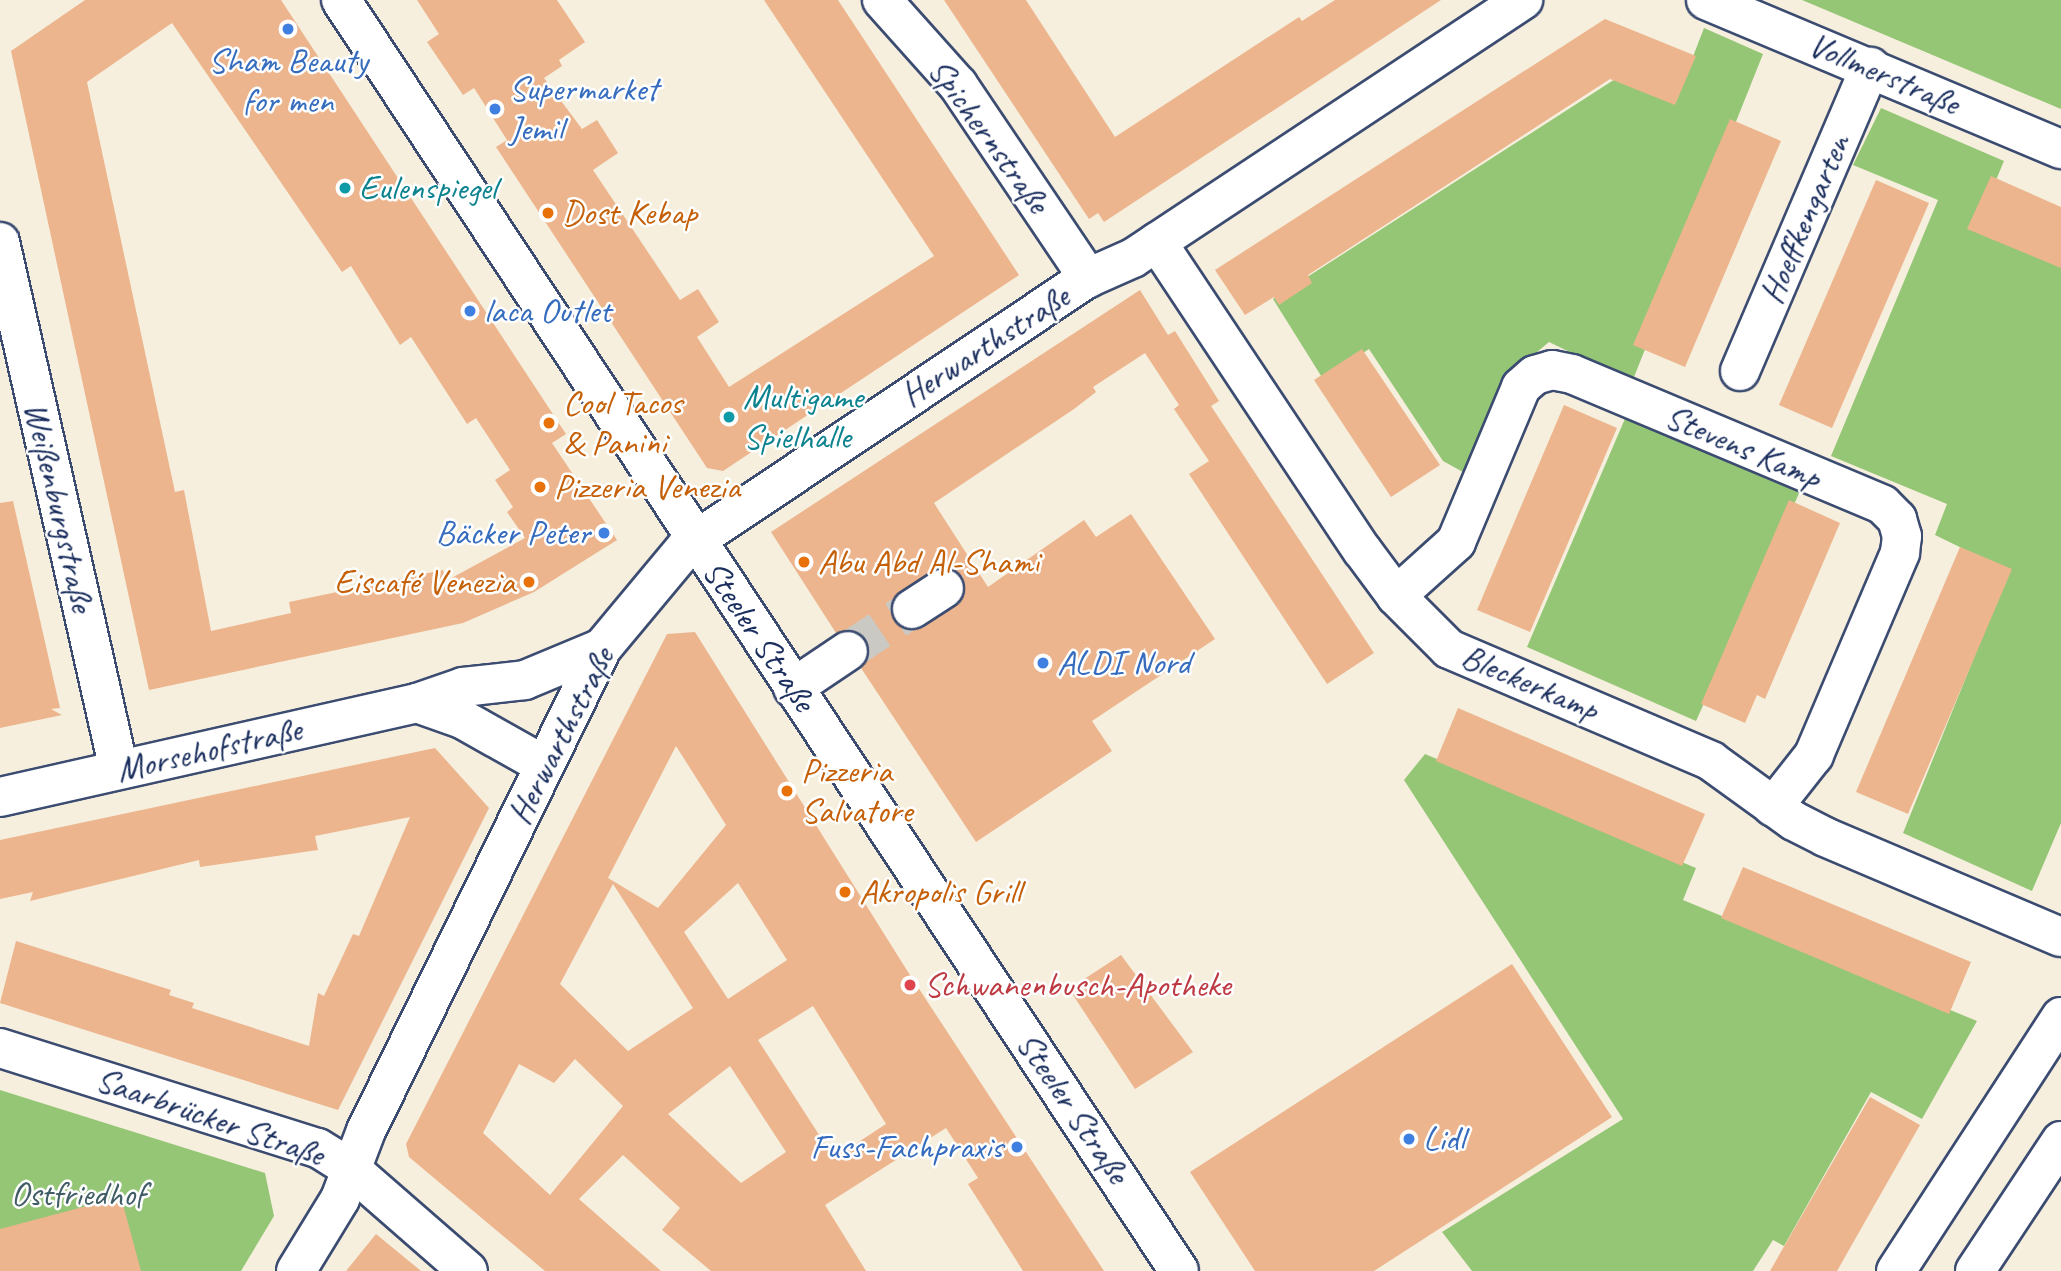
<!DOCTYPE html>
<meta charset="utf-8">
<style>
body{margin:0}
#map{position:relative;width:2061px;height:1271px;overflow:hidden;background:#f6efde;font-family:Caveat,sans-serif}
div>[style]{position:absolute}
.green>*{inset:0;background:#95c676}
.building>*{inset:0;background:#ecb58d}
.minor-tunnel>*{height:38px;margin-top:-19px;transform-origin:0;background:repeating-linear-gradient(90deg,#cac9c4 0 38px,transparent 0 57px)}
.roads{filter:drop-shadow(2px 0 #3c4c71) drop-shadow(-2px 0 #3c4c71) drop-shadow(0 2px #3c4c71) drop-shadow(0 -2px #3c4c71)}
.minor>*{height:38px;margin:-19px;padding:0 19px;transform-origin:19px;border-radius:19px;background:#fff}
.major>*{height:38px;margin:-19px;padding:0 19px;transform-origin:19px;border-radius:19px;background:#fff}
.dots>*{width:19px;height:19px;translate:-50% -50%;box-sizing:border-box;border:4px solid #fff;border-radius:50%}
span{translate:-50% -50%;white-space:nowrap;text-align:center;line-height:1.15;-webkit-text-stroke:5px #fff;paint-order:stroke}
.shop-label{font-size:35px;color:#366cbe}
.left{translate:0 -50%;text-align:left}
.right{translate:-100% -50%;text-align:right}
.street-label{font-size:35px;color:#1b2f5e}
.culture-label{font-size:35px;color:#0d838f}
.food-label{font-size:35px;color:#c56008}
.health-label{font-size:35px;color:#be3a42}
.park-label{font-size:35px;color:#405c65}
</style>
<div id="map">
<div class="green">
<div style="clip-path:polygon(1802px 0,2061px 0,2061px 109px)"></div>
<div style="clip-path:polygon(1704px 28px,1763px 54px,1632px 382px,1549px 342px,1530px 358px,1472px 477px,1443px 461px,1369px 349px,1323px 379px,1273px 299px,1623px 74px,1677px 98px)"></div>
<div style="clip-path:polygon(1881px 108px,2004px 161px,1978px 223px,2061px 263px,2061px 823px,2032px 891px,1903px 833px,2009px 571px,1935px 535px,1947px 504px,1831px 456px,1938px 200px,1853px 165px)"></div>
<div style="clip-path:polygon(1627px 414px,1801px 489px,1696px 721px,1527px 647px)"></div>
<div style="clip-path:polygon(1425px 754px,1696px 868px,1683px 900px,1977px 1021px,1922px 1119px,1871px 1092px,1784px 1246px,1773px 1240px,1753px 1271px,1472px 1271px,1442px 1232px,1623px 1119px,1404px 780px)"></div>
<div style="clip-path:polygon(0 1090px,265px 1173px,274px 1216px,241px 1271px,0 1271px)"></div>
</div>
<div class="building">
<div style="clip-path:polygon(evenodd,85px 0,281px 0,566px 434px,552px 443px,617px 540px,534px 592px,463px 623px,149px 690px,11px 51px,85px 0,172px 23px,342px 272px,351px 266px,400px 345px,411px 337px,467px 424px,476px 418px,510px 470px,495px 480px,513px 507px,507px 512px,525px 538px,446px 581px,443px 570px,289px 602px,291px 613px,211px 631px,184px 490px,175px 492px,87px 82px,172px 23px)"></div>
<div style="clip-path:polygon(417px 0,557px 0,585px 42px,559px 60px,562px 66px,544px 78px,582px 129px,597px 120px,618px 153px,593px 170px,680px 300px,698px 289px,719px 322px,697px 337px,729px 387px,934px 256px,764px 0,838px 0,1019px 275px,723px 471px,707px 468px,496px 147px,507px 140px,474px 88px,463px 95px,427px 42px,439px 34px)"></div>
<div style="clip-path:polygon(944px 0,1026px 0,1115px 137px,1299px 17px,1302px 21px,1335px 0,1441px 0,1104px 222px,1098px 213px,1089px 219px)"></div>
<div style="clip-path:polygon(1605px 19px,1696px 56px,1675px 105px,1610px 79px,1308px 275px,1312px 283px,1279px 305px,1274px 297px,1245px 315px,1215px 270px)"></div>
<div style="clip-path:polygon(1730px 119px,1781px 141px,1685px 367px,1633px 345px)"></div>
<div style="clip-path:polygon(1991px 176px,2061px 207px,2061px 268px,1967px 229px)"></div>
<div style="clip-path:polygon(1876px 180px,1929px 203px,1832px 428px,1779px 405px)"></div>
<div style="clip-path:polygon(evenodd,1140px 290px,1168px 335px,1175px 331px,1219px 401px,1211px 406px,1374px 653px,1327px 684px,1189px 474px,1209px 461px,1174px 409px,1179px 405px,1145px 353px,1093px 387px,1096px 392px,1074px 409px,934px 503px,988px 587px,1084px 520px,1096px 537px,1131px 514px,1215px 639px,1092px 721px,1112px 751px,976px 842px,861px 668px,870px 650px,866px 639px,857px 631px,836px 633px,771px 532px,1140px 290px,943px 566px,963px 577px,963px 598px,923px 628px,902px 628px,890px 611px,893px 599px,943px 566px)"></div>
<div style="clip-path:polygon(1362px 349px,1440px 465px,1391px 497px,1314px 380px)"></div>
<div style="clip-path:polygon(1564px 405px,1617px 428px,1530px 632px,1477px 610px)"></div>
<div style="clip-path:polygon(1789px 500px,1840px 523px,1765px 699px,1757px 695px,1745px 723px,1701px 704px)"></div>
<div style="clip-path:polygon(13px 501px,60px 708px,51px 709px,62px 715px,0 728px,0 503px)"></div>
<div style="clip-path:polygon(1960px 547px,2012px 569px,1908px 814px,1856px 792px)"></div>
<div style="clip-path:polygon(evenodd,695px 632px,908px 972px,1104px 1271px,1023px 1271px,968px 1184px,978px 1178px,946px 1128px,825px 1205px,866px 1271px,711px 1271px,662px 1230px,680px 1208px,623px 1155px,579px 1199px,661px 1271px,545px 1271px,409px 1157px,406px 1144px,667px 634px,695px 632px,676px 746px,726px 825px,658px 908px,608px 878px,676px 746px,695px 632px,738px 883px,787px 960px,728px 999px,684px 932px,738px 883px,695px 632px,613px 884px,693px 1008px,628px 1051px,560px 984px,613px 884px,695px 632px,813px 1006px,886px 1124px,834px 1158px,758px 1040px,813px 1006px,695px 632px,575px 1059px,623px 1106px,550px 1195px,483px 1133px,519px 1064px,554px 1083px,575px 1059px,695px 632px,730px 1066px,786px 1152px,741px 1183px,668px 1114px,730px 1066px)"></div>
<div style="clip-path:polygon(1458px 708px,1705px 814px,1682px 866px,1436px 761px)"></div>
<div style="clip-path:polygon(435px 748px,489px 808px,338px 1110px,0 1003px,16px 941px,171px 990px,169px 995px,194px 1003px,192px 1008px,309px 1046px,318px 993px,324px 996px,353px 934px,359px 936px,410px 817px,315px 836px,318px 850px,200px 867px,199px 860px,30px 901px,33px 892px,0 899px,0 840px)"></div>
<div style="clip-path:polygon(1743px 867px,1971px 962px,1949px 1014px,1721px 918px)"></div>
<div style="clip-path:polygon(1121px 955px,1193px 1052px,1135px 1089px,1069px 989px)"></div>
<div style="clip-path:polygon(1512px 964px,1612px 1117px,1374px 1271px,1255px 1271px,1190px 1172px)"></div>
<div style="clip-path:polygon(1870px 1097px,1920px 1125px,1837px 1271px,1770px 1271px)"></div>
<div style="clip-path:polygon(121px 1197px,141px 1271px,0 1271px,0 1229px)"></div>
<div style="clip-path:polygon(376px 1234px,421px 1271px,346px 1271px)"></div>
</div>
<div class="minor-tunnel">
<div style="left:848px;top:651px;width:77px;rotate:-33.3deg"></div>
</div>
<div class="roads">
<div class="minor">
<div style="left:882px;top:0;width:114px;rotate:48.2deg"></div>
<div style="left:958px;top:85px;width:233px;rotate:56deg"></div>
<div style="left:1706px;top:0;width:385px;rotate:22.8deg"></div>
<div style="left:0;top:242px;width:541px;rotate:77.3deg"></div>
<div style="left:1157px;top:242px;width:370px;rotate:56.4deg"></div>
<div style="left:1362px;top:550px;width:57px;rotate:53.5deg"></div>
<div style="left:1396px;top:596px;width:75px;rotate:45deg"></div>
<div style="left:1449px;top:649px;width:285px;rotate:23.1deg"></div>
<div style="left:1711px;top:761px;width:102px;rotate:35.9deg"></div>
<div style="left:1794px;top:821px;width:35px;rotate:27deg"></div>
<div style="left:1825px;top:837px;width:256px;rotate:23deg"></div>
<div style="left:1740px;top:371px;width:331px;rotate:-66.8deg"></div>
<div style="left:1396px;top:596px;width:81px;rotate:-42deg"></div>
<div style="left:1456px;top:542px;width:168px;rotate:-67.2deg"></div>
<div style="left:1521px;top:387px;width:18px;rotate:-41deg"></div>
<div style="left:1535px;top:375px;width:18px;rotate:-16deg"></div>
<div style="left:1552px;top:370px;width:20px;rotate:11deg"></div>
<div style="left:1572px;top:374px;width:337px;rotate:22.8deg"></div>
<div style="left:1883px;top:505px;width:20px;rotate:45deg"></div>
<div style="left:1897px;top:519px;width:18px;rotate:74deg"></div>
<div style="left:1902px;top:536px;width:17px;rotate:97deg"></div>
<div style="left:1900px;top:553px;width:220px;rotate:113.1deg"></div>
<div style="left:1814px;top:755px;width:66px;rotate:128.3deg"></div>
<div style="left:912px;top:609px;width:38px;rotate:-33deg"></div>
<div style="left:793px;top:688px;width:66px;rotate:-33.9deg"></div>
<div style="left:417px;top:703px;width:48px;rotate:19.6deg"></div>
<div style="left:462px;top:719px;width:94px;rotate:29.3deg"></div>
<div style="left:0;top:797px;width:427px;rotate:-12.7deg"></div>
<div style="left:417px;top:703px;width:49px;rotate:-19.2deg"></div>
<div style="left:463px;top:687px;width:62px;rotate:-6.4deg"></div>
<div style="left:525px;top:680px;width:83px;rotate:-22.6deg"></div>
<div style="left:0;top:1048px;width:333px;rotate:17.5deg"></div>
<div style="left:318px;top:1148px;width:39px;rotate:32deg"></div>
<div style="left:351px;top:1169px;width:155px;rotate:41.1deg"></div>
<div style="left:296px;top:1271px;width:84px;rotate:-58.6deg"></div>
<div style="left:340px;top:1199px;width:73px;rotate:-69.1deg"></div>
<div style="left:366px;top:1131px;width:538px;rotate:-63.96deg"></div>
<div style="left:602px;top:648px;width:133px;rotate:-50.2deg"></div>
<div style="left:687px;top:546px;width:482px;rotate:-33.8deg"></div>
<div style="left:1088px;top:278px;width:49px;rotate:-24deg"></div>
<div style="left:1133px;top:258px;width:468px;rotate:-33.5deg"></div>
</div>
<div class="major">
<div style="left:341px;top:0;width:1522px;rotate:56.6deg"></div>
<div style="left:1896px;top:1271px;width:303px;rotate:-57deg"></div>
<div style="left:1975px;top:1271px;width:156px;rotate:-56.5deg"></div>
</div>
</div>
<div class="dots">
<div style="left:288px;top:29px;background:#3f7fe0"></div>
<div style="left:495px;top:109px;background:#3f7fe0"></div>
<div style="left:345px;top:188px;background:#0f9aa8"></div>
<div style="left:548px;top:213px;background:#e8710a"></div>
<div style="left:470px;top:311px;background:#3f7fe0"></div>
<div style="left:729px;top:417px;background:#0f9aa8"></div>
<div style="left:549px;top:423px;background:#e8710a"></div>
<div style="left:540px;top:487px;background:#e8710a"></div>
<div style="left:604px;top:533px;background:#3f7fe0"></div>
<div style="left:804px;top:562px;background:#e8710a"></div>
<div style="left:529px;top:582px;background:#e8710a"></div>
<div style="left:1043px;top:663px;background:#3f7fe0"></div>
<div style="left:787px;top:791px;background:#e8710a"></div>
<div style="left:845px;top:892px;background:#e8710a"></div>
<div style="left:910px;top:985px;background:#e0444e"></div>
<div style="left:1409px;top:1139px;background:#3f7fe0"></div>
<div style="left:1017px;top:1147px;background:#3f7fe0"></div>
</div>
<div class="shop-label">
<span style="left:288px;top:81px">Sham Beauty<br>for men</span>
<span class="left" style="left:509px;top:109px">Supermarket<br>Jemil</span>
<span class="left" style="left:484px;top:311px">laca Outlet</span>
<span class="right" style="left:590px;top:533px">Bäcker Peter</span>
<span class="left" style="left:1057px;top:663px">ALDI Nord</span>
<span class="left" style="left:1423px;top:1139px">Lidl</span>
<span class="right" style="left:1003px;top:1147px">Fuss-Fachpraxis</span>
</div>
<div class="street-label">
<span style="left:1884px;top:74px;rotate:23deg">Vollmerstraße</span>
<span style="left:989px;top:136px;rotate:54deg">Spichernstraße</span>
<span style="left:1805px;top:219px;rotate:-67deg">Hoeffkengarten</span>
<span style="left:985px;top:346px;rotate:-33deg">Herwarthstraße</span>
<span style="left:1743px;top:447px;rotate:23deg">Stevens Kamp</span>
<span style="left:59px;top:507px;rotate:77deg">Weißenburgstraße</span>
<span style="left:759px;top:636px;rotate:56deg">Steeler Straße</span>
<span style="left:1530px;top:683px;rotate:23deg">Bleckerkamp</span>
<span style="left:561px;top:736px;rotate:-63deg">Herwarthstraße</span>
<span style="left:209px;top:750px;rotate:-13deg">Morsehofstraße</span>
<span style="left:1073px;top:1108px;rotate:56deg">Steeler Straße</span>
<span style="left:210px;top:1117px;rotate:19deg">Saarbrücker Straße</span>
</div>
<div class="culture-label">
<span class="left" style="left:359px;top:188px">Eulenspiegel</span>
<span class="left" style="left:743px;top:417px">Multigame<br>Spielhalle</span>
</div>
<div class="food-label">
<span class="left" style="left:562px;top:213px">Dost Kebap</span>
<span class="left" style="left:563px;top:423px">Cool Tacos<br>&amp; Panini</span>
<span class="left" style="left:554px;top:487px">Pizzeria Venezia</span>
<span class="left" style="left:818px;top:562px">Abu Abd Al-Shami</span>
<span class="right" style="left:515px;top:582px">Eiscafé Venezia</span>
<span class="left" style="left:801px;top:791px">Pizzeria<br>Salvatore</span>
<span class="left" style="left:859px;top:892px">Akropolis Grill</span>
</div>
<div class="health-label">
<span class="left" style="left:924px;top:985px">Schwanenbusch-Apotheke</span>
</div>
<div class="park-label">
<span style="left:78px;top:1194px">Ostfriedhof</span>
</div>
</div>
